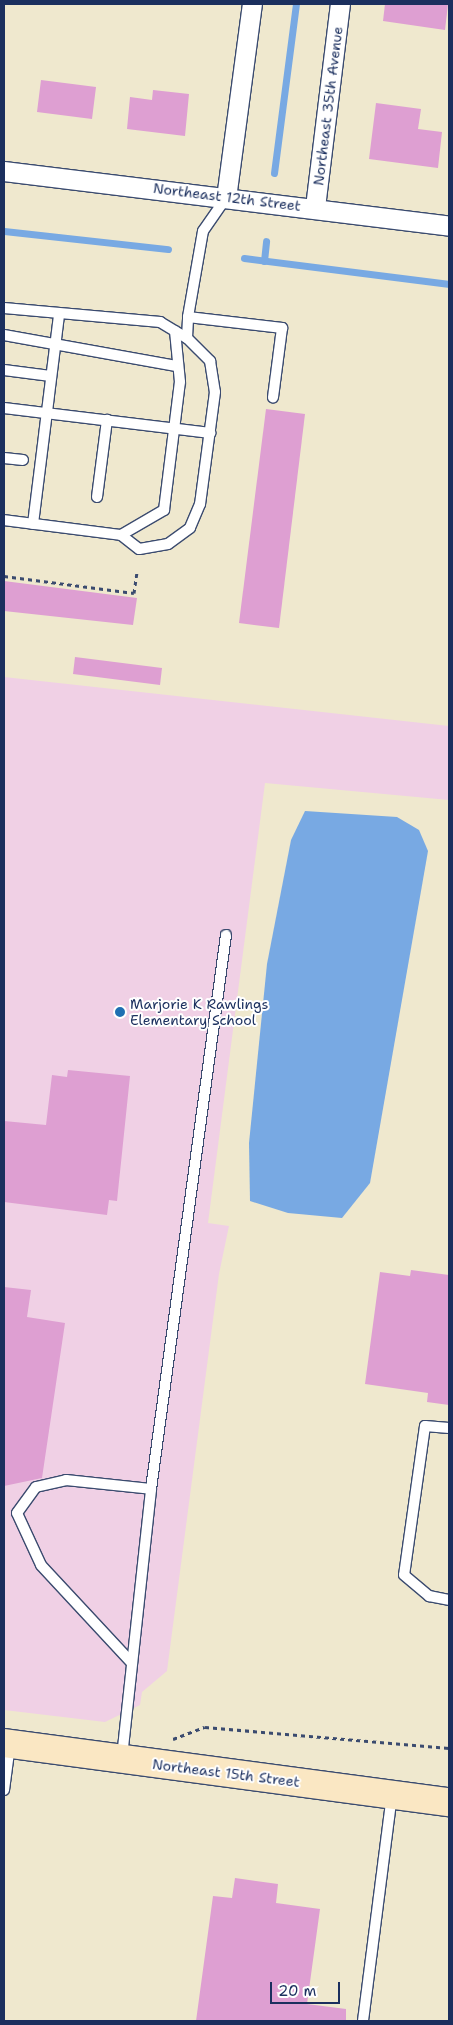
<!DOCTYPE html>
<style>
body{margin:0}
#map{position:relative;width:453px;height:2025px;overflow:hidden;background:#efe8ce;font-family:"Shantell Sans",sans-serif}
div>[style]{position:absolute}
.built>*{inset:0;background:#f0d0e5}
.water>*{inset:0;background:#78a9e3}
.stream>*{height:7px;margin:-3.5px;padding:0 3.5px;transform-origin:3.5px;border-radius:3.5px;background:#78a9e3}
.building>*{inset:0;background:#de9fd2}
.path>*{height:3px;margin-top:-1.5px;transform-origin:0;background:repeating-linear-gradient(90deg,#3b4b6f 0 4px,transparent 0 8px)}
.roads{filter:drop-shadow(1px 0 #3b4b6f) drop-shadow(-1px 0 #3b4b6f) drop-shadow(0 1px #3b4b6f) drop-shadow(0 -1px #3b4b6f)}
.lane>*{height:10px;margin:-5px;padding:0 5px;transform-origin:5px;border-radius:5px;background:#fff}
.street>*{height:19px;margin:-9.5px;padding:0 9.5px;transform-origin:9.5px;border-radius:9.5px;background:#fff}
.secondary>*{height:28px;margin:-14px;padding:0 14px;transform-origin:14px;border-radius:14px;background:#fae7c3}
.dots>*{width:14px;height:14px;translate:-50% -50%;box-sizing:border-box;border:2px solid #fff;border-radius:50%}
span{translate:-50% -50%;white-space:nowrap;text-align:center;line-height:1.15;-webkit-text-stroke:4px #fff;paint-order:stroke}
.street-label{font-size:14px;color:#1b2f5e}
.poi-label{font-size:14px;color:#1b2f5e}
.left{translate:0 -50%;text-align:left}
.frame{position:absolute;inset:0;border:5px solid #1b2f5e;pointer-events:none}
.scale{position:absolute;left:270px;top:1982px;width:70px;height:22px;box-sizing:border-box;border:2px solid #1b2f5e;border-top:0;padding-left:6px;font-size:15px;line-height:18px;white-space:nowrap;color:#1b2f5e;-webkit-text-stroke:4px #fff;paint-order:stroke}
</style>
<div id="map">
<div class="built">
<div style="clip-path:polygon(4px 677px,449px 726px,449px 800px,265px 783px,208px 1223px,229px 1226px,219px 1274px,167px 1671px,142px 1692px,140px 1705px,105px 1722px,4px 1710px)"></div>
</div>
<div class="water">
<div style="clip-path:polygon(305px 811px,397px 817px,419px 830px,428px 851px,370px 1183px,342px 1218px,288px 1213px,250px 1201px,249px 1143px,267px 964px,291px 840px)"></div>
</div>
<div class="stream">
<div style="left:274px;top:173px;width:170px;rotate:-82.6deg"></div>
<div style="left:4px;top:231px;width:165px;rotate:6.3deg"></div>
<div style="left:244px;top:258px;width:207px;rotate:7.2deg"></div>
<div style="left:264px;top:261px;width:20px;rotate:-84deg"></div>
</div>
<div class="building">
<div style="clip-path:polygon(385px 4px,448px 4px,445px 30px,383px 21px)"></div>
<div style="clip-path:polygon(41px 80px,96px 87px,92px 119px,37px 112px)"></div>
<div style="clip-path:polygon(153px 90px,189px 94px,185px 136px,127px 129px,130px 97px,152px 100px)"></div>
<div style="clip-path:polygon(376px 103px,421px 109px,418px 129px,442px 132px,438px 168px,369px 159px)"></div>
<div style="clip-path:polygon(266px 409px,305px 414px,279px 628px,239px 623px)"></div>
<div style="clip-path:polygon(4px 581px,137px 598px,133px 625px,4px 611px)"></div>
<div style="clip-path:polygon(75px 657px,162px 668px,160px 685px,73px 674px)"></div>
<div style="clip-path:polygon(68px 1070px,130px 1076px,117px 1201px,109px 1200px,107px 1215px,4px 1202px,4px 1121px,46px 1125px,52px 1075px,67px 1077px)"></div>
<div style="clip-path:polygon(411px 1270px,449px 1275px,449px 1405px,427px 1402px,428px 1393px,365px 1384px,380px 1272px,410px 1276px)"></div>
<div style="clip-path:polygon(4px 1287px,31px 1290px,27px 1317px,65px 1323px,42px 1478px,4px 1486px)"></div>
<div style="clip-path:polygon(235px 1878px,278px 1884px,276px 1903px,320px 1909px,307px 2004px,346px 2009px,346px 2021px,196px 2021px,213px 1896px,232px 1898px)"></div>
</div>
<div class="path">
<div style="left:4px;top:576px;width:131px;rotate:7.5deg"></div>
<div style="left:134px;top:593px;width:22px;rotate:-82deg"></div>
<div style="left:173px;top:1739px;width:34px;rotate:-21deg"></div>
<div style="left:205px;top:1727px;width:245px;rotate:4.9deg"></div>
</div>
<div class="roads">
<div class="lane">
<div style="left:226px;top:198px;width:40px;rotate:124.9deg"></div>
<div style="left:203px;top:231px;width:87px;rotate:99.9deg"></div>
<div style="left:188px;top:317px;width:95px;rotate:6.7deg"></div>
<div style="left:282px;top:328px;width:70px;rotate:97.4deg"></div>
<div style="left:4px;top:308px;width:157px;rotate:5.1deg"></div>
<div style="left:160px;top:322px;width:31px;rotate:31deg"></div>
<div style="left:187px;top:338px;width:33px;rotate:45deg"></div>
<div style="left:210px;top:361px;width:31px;rotate:81deg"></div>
<div style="left:215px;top:392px;width:113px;rotate:97.6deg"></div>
<div style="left:200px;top:504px;width:26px;rotate:113deg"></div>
<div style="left:190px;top:528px;width:27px;rotate:144deg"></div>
<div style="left:168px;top:544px;width:29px;rotate:170deg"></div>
<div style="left:139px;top:549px;width:23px;rotate:-142deg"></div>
<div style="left:121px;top:535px;width:118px;rotate:-172.7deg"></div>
<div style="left:4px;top:335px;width:175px;rotate:10.2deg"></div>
<div style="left:187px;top:338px;width:21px;rotate:-87deg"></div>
<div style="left:4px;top:370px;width:47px;rotate:7.3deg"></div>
<div style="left:4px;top:408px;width:208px;rotate:6.9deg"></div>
<div style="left:4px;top:458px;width:19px;rotate:6deg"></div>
<div style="left:97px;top:497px;width:78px;rotate:-82.6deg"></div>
<div style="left:33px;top:524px;width:211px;rotate:-82.9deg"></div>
<div style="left:121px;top:535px;width:50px;rotate:-30.2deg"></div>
<div style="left:164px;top:510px;width:129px;rotate:-82.9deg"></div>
<div style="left:180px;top:382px;width:51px;rotate:-95.6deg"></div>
<div style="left:449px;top:1428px;width:24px;rotate:-175deg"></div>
<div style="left:425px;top:1426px;width:150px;rotate:98deg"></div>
<div style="left:404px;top:1575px;width:33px;rotate:40deg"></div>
<div style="left:429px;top:1596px;width:20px;rotate:11deg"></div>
<div style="left:131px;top:1662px;width:132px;rotate:-132.9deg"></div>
<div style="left:41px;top:1565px;width:57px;rotate:-114.8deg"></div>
<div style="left:17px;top:1513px;width:32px;rotate:-54deg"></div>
<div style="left:36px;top:1487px;width:31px;rotate:-13deg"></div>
<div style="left:66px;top:1480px;width:85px;rotate:6deg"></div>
<div style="left:122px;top:1757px;width:270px;rotate:-83.8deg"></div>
<div style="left:151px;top:1489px;width:559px;rotate:-82.29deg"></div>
<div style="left:4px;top:1790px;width:45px;rotate:-82.4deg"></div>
<div style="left:363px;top:2021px;width:228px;rotate:-82.7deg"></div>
</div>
<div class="street">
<div style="left:4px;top:171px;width:448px;rotate:7deg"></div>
<div style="left:226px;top:198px;width:196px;rotate:-82.4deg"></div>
<div style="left:315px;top:207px;width:205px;rotate:-83deg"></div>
</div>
<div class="secondary">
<div style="left:4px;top:1743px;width:449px;rotate:7.6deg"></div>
</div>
</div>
<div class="dots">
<div style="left:120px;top:1012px;background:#1f6fb2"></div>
</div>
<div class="street-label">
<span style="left:328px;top:106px;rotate:-83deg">Northeast 35th Avenue</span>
<span style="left:227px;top:197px;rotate:7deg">Northeast 12th Street</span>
<span style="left:226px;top:1773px;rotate:7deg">Northeast 15th Street</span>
</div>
<div class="poi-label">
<span class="left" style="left:130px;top:1012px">Marjorie K Rawlings<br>Elementary School</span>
</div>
<div class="frame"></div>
<div class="scale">20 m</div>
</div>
